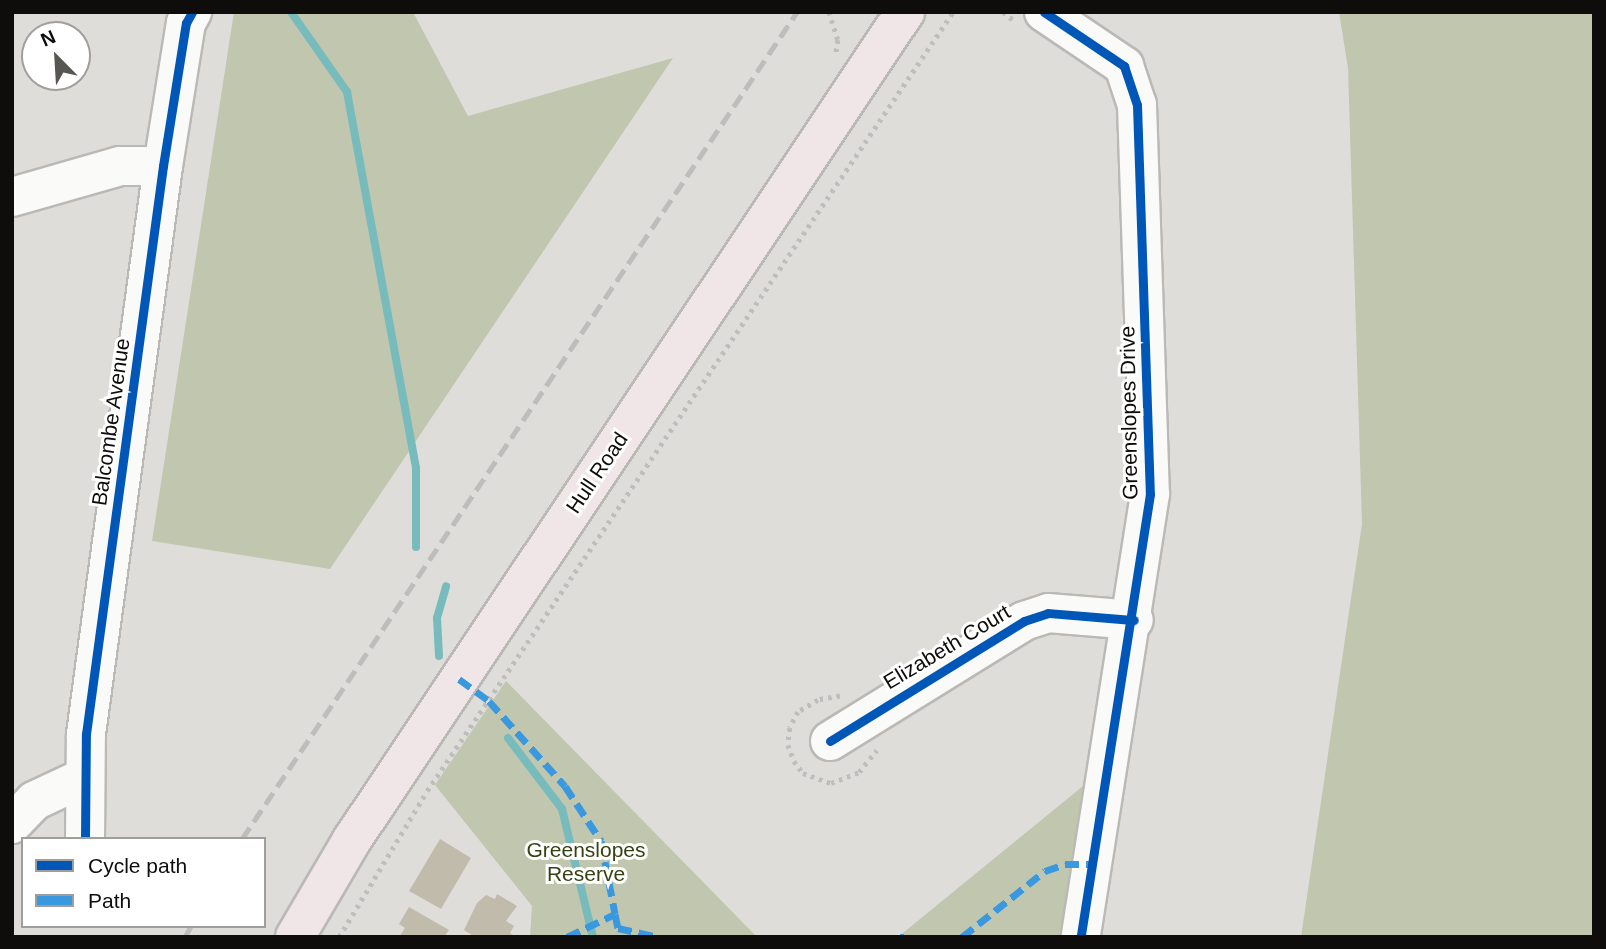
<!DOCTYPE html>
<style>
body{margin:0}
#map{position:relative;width:1606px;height:949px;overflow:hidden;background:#dfddd9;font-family:Arial,sans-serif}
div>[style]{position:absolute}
.green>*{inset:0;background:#c1c6af}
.stream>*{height:8px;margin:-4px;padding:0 4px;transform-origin:4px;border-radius:4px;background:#78bbbc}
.building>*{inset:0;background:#c1bbac}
.path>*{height:4.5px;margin-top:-2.25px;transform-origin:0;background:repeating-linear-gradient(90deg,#bebebc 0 3.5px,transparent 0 8.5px)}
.roads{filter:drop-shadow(2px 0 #bab9b6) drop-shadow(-2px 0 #bab9b6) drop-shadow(0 2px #bab9b6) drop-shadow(0 -2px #bab9b6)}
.minor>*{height:38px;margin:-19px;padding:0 19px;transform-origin:19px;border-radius:19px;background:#fafaf9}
.major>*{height:38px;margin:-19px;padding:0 19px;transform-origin:19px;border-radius:19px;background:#f0e6e8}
.rail>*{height:5px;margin-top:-2.5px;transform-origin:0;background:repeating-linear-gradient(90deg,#bdbdbc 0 14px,transparent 0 21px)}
.quiet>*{height:7px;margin-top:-3.5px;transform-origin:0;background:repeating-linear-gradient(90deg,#3a99de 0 14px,transparent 0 21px)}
.cycleway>*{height:9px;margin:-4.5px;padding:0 4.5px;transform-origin:4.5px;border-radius:4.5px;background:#0057b8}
span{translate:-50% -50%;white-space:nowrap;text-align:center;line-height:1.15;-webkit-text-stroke:6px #fff;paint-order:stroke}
.street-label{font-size:21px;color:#0e0d0b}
.park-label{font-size:21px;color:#364211}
.frame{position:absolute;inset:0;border:14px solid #0e0d0b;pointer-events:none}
.legend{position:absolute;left:21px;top:837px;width:245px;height:91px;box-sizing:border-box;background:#fff;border:2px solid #9f9e9d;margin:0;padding:9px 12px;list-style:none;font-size:21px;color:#0e0d0b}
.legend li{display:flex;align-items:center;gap:14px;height:35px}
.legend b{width:35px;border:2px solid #9f9e9d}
.north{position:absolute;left:21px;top:21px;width:70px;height:70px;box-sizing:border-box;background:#fff;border:2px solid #9f9e9d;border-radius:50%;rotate:336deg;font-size:19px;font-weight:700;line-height:28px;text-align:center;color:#0e0d0b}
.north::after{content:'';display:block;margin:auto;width:24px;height:32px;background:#575653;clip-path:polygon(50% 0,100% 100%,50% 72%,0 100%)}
</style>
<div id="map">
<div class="green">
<div style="clip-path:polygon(234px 12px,413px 12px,468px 116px,673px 58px,330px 569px,152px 541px)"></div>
<div style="clip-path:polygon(1339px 12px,1594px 12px,1594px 937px,1301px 937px,1362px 524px,1348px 68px)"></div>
<div style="clip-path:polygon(506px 681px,757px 937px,530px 937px,532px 906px,435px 785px)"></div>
<div style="clip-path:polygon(1083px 786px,1062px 936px,898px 937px)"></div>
</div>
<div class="stream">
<div style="left:291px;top:12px;width:98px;rotate:55deg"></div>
<div style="left:347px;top:92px;width:382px;rotate:79.6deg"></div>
<div style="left:416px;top:468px;width:79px;rotate:90deg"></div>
<div style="left:439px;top:656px;width:38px;rotate:-93deg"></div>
<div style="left:437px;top:618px;width:33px;rotate:-74deg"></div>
<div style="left:508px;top:738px;width:89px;rotate:52.7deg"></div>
<div style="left:562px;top:809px;width:132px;rotate:76.4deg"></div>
</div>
<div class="building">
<div style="clip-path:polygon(440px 839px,471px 858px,441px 909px,409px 891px)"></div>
<div style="clip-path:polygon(497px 894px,517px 906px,506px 921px,514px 926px,510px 933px,516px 937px,475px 937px,464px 930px,477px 903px,486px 895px,495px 899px)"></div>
<div style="clip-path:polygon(409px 907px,449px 930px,444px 937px,399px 937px,405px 928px,399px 924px)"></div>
</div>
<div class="path">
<div style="left:829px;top:12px;width:29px;rotate:72deg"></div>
<div style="left:838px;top:40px;width:15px;rotate:98deg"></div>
<div style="left:1003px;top:12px;width:15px;rotate:37deg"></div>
<div style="left:840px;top:696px;width:22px;rotate:170deg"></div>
<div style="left:818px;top:700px;width:23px;rotate:149deg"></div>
<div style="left:798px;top:712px;width:18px;rotate:117deg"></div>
<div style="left:790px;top:728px;width:17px;rotate:97deg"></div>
<div style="left:788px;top:745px;width:17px;rotate:69deg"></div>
<div style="left:794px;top:761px;width:15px;rotate:53deg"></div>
<div style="left:803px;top:773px;width:30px;rotate:20deg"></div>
<div style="left:831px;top:783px;width:30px;rotate:-21deg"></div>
<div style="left:859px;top:772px;width:28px;rotate:-51deg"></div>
<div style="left:339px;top:937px;width:170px;rotate:-58.9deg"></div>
<div style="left:427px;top:791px;width:940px;rotate:-55.97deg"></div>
</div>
<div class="roads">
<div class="minor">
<div style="left:1044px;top:12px;width:97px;rotate:34deg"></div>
<div style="left:1124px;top:66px;width:41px;rotate:71.6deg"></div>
<div style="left:1137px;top:105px;width:389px;rotate:88.1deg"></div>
<div style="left:1150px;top:494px;width:448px;rotate:98.9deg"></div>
<div style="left:12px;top:197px;width:112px;rotate:-16deg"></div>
<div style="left:120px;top:166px;width:43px"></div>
<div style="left:830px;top:741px;width:228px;rotate:-31.7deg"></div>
<div style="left:1024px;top:621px;width:25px;rotate:-18deg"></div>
<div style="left:1048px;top:613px;width:86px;rotate:4.7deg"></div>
<div style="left:12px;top:824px;width:32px;rotate:-46deg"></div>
<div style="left:34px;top:801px;width:56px;rotate:-25.2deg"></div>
<div style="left:85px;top:839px;width:105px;rotate:-89.5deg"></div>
<div style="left:86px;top:734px;width:573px;rotate:-82.28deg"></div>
<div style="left:163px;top:166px;width:145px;rotate:-80.9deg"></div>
<div style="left:186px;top:23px;width:13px;rotate:-61deg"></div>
</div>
<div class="major">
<div style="left:295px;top:937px;width:113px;rotate:-59.6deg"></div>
<div style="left:352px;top:840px;width:996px;rotate:-56.26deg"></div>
</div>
</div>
<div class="rail">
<div style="left:242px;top:839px;width:996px;rotate:-56.13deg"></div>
<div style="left:185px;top:937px;width:13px;rotate:-61deg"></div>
</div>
<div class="quiet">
<div style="left:459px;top:679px;width:37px;rotate:36deg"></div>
<div style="left:489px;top:701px;width:114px;rotate:48.2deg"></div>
<div style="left:565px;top:786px;width:66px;rotate:56.8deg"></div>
<div style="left:601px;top:841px;width:74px;rotate:79.1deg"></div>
<div style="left:567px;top:937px;width:53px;rotate:-25.6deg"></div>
<div style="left:615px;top:914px;width:14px;rotate:78deg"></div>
<div style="left:618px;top:928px;width:41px;rotate:12.7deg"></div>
<div style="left:900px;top:937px;width:4px"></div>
<div style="left:962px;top:937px;width:106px;rotate:-38.5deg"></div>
<div style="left:1045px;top:871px;width:21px;rotate:-19deg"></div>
<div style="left:1065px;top:864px;width:27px"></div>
</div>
<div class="cycleway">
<div style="left:1044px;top:12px;width:97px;rotate:34deg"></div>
<div style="left:1124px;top:66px;width:41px;rotate:71.6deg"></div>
<div style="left:1137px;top:105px;width:389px;rotate:88.1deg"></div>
<div style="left:1150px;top:494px;width:448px;rotate:98.9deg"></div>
<div style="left:830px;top:741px;width:228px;rotate:-31.7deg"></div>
<div style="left:1024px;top:621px;width:25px;rotate:-18deg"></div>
<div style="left:1048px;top:613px;width:86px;rotate:4.7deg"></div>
<div style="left:85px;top:839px;width:105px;rotate:-89.5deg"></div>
<div style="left:86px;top:734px;width:573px;rotate:-82.28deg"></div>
<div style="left:163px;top:166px;width:145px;rotate:-80.9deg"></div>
<div style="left:186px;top:23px;width:13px;rotate:-61deg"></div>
</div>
<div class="street-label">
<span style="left:1129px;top:413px;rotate:-91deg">Greenslopes Drive</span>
<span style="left:111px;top:422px;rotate:-82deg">Balcombe Avenue</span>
<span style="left:597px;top:473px;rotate:-56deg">Hull Road</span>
<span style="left:947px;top:647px;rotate:-31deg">Elizabeth Court</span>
</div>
<div class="park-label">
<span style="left:586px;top:862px">Greenslopes<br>Reserve</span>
</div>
<div class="frame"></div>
<ul class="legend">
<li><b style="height:9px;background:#0057b8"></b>Cycle path</li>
<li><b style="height:9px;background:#3a99de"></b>Path</li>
</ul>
<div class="north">N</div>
</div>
